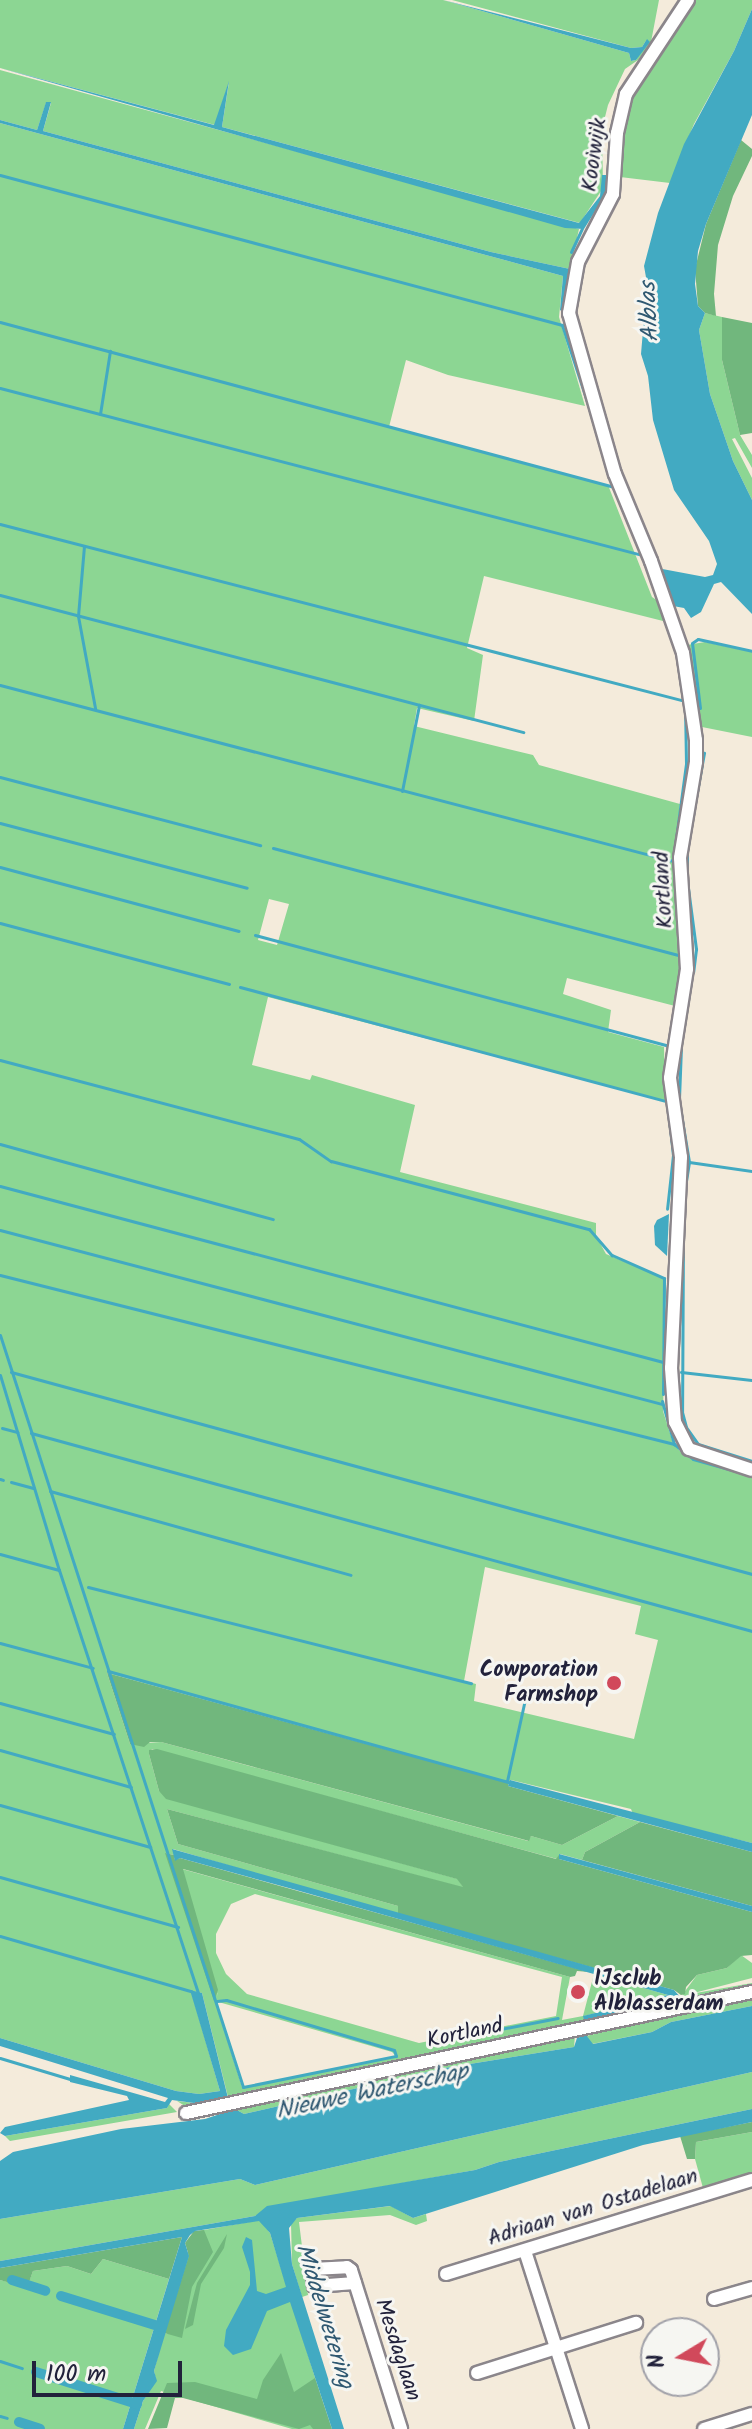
<!DOCTYPE html>
<style>
body{margin:0}
#map{position:relative;width:752px;height:2429px;overflow:hidden;background:#f4ebdb;font-family:Kalam,sans-serif}
div>[style]{position:absolute}
.green>*{inset:0;background:#8cd693}
.forest>*{inset:0;background:#71b77d}
.water>*{inset:0;background:#42aac2}
.stream>*{height:3px;margin:-1.5px;padding:0 1.5px;transform-origin:1.5px;border-radius:1.5px;background:#42aac2}
.canal>*{height:10px;margin:-5px;padding:0 5px;transform-origin:5px;border-radius:5px;background:#42aac2}
.roads{filter:drop-shadow(2px 0 #8b868b) drop-shadow(-2px 0 #8b868b) drop-shadow(0 2px #8b868b) drop-shadow(0 -2px #8b868b)}
.minor>*{height:12px;margin:-6px;padding:0 6px;transform-origin:6px;border-radius:6px;background:#fff}
.dots>*{width:22px;height:22px;translate:-50% -50%;box-sizing:border-box;border:4px solid #f6f6f2;border-radius:50%}
span{translate:-50% -50%;white-space:nowrap;text-align:center;line-height:1.15;-webkit-text-stroke:6px #f6f6f2;paint-order:stroke}
.street-label{font-size:22px;color:#22223b}
.poi-label{font-size:22px;color:#22223b;font-weight:700}
.right{translate:-100% -50%;text-align:right}
.left{translate:0 -50%;text-align:left}
.water-label{font-size:24px;color:#2f5871;font-style:italic}
.north{position:absolute;left:640px;top:2317px;width:80px;height:80px;box-sizing:border-box;background:#f6f6f2;border:2px solid #a1a1a9;border-radius:50%;rotate:260deg;font-size:22px;font-weight:700;line-height:32px;text-align:center;color:#22223b}
.north::after{content:'';display:block;margin:auto;width:28px;height:36px;background:#d1495b;clip-path:polygon(50% 0,100% 100%,50% 72%,0 100%)}
.scale{position:absolute;left:32px;top:2361px;width:150px;height:36px;box-sizing:border-box;border:4px solid #22223b;border-top:0;padding-left:10px;font-size:24px;line-height:28px;white-space:nowrap;color:#22223b;-webkit-text-stroke:6px #f6f6f2;paint-order:stroke}
</style>
<div id="map">
<div class="green">
<div style="clip-path:polygon(0 0,443px 0,629px 53px,631px 61px,636px 60px,647px 39px,642px 47px,631px 48px,452px 0,659px 0,651px 42px,638px 60px,625px 69px,608px 105px,602px 129px,603px 188px,580px 223px,222px 127px,229px 82px,215px 125px,0 68px)"></div>
<div style="clip-path:polygon(695px 0,752px 0,752px 9px,734px 51px,694px 124px,670px 183px,620px 177px,620px 146px,633px 91px)"></div>
<div style="clip-path:polygon(0 70px,579px 229px,570px 269px,491px 252px,43px 131px,51px 103px,46px 103px,37px 130px,0 120px)"></div>
<div style="clip-path:polygon(evenodd,0 123px,563px 276px,559px 317px,585px 406px,448px 375px,406px 360px,389px 427px,608px 485px,652px 597px,661px 603px,667px 622px,484px 576px,467px 648px,483px 655px,474px 721px,417px 708px,414px 726px,533px 755px,539px 765px,680px 804px,674px 859px,682px 970px,675px 1006px,567px 978px,563px 994px,611px 1010px,608px 1032px,664px 1047px,665px 1101px,268px 997px,252px 1065px,310px 1080px,312px 1075px,415px 1105px,400px 1172px,596px 1223px,596px 1236px,606px 1254px,666px 1279px,663px 1411px,673px 1443px,680px 1451px,703px 1463px,752px 1477px,752px 1843px,633px 1814px,631px 1809px,511px 1780px,509px 1783px,501px 1781px,107px 1673px,130px 1744px,161px 1742px,528px 1841px,531px 1836px,562px 1845px,618px 1816px,640px 1822px,585px 1852px,582px 1860px,560px 1854px,557px 1859px,152px 1749px,149px 1754px,159px 1791px,228px 1815px,458px 1879px,464px 1888px,167px 1809px,178px 1844px,398px 1906px,398px 1914px,376px 1909px,173px 1849px,174px 1855px,166px 1853px,218px 1996px,182px 1869px,570px 1977px,562px 2020px,583px 2016px,594px 1974px,668px 1995px,584px 2016px,584px 2020px,680px 1998px,697px 1975px,727px 1968px,741px 1955px,752px 1963px,752px 1978px,690px 1994px,752px 1983px,752px 1989px,691px 2004px,687px 1994px,688px 2004px,188px 2108px,177px 2101px,194px 2103px,228px 2097px,202px 1993px,191px 1991px,220px 2091px,199px 2094px,176px 2091px,0 2038px,0 123px,269px 899px,289px 904px,277px 945px,258px 940px,269px 899px,0 123px,485px 1567px,641px 1606px,635px 1634px,658px 1640px,634px 1739px,474px 1701px,476px 1684px,464px 1681px,485px 1567px,0 123px,255px 1894px,562px 1977px,556px 2016px,419px 2043px,247px 1994px,226px 1974px,216px 1953px,216px 1934px,231px 1904px,255px 1894px,0 123px,215px 2001px,392px 2052px,397px 2057px,242px 2087px,215px 2001px)"></div>
<div style="clip-path:polygon(705px 313px,722px 317px,722px 360px,740px 435px,752px 455px,752px 468px,735px 438px,732px 439px,752px 478px,752px 500px,733px 461px,710px 394px,699px 330px)"></div>
<div style="clip-path:polygon(705px 642px,752px 652px,752px 737px,702px 727px,687px 645px)"></div>
<div style="clip-path:polygon(752px 1997px,752px 2006px,671px 2022px,652px 2032px,592px 2044px,586px 2036px)"></div>
<div style="clip-path:polygon(575px 2036px,574px 2047px,445px 2068px,244px 2114px,235px 2109px,267px 2098px)"></div>
<div style="clip-path:polygon(752px 2072px,752px 2109px,499px 2162px,475px 2170px,275px 2206px,255px 2216px,0 2261px,0 2219px,240px 2179px,255px 2185px)"></div>
<div style="clip-path:polygon(169px 2104px,177px 2112px,10px 2141px,5px 2136px,167px 2108px)"></div>
<div style="clip-path:polygon(752px 2132px,752px 2172px,703px 2188px,695px 2159px,696px 2142px)"></div>
<div style="clip-path:polygon(391px 2206px,413px 2218px,426px 2214px,427px 2221px,416px 2225px,390px 2215px,299px 2222px,308px 2295px,302px 2297px,292px 2264px,291px 2223px,297px 2218px)"></div>
<div style="clip-path:polygon(260px 2220px,270px 2233px,331px 2429px,292px 2429px,161px 2391px,145px 2429px,134px 2429px,143px 2401px,156px 2380px,154px 2371px,164px 2333px,168px 2334px,193px 2232px)"></div>
<div style="clip-path:polygon(103px 2259px,169px 2279px,123px 2429px,0 2429px,0 2280px,27px 2287px,33px 2271px,67px 2266px,91px 2274px)"></div>
</div>
<div class="forest">
<div style="clip-path:polygon(741px 140px,752px 149px,752px 156px,733px 196px,718px 245px,714px 294px,716px 316px,705px 313px,698px 306px,695px 269px,706px 224px)"></div>
<div style="clip-path:polygon(722px 317px,752px 323px,752px 433px,740px 435px,722px 360px)"></div>
<div style="clip-path:polygon(107px 1673px,509px 1783px,508px 1786px,618px 1816px,562px 1845px,531px 1836px,529px 1841px,161px 1742px,150px 1742px,144px 1747px,130px 1744px)"></div>
<div style="clip-path:polygon(157px 1749px,556px 1859px,559px 1855px,559px 1859px,752px 1912px,752px 1955px,741px 1956px,727px 1968px,697px 1975px,686px 1987px,685px 1994px,681px 1995px,674px 1990px,398px 1914px,398px 1906px,178px 1844px,167px 1809px,463px 1887px,457px 1879px,166px 1799px,159px 1791px,149px 1754px,149px 1750px)"></div>
<div style="clip-path:polygon(640px 1822px,752px 1852px,752px 1906px,582px 1860px,585px 1852px)"></div>
<div style="clip-path:polygon(165px 1853px,174px 1855px,175px 1860px,180px 1858px,589px 1972px,577px 1971px,575px 1976px,570px 1977px,183px 1869px,218px 1990px,214px 2001px)"></div>
<div style="clip-path:polygon(752px 2122px,752px 2132px,696px 2142px,695px 2159px,687px 2159px,680px 2136px)"></div>
<div style="clip-path:polygon(204px 2230px,213px 2252px,192px 2287px,182px 2338px,164px 2333px,189px 2256px,185px 2243px,194px 2231px)"></div>
<div style="clip-path:polygon(227px 2234px,224px 2248px,201px 2284px,193px 2325px,185px 2329px,197px 2283px)"></div>
<div style="clip-path:polygon(182px 2237px,169px 2279px,103px 2259px,91px 2274px,67px 2266px,33px 2271px,27px 2288px,0 2280px,0 2268px)"></div>
<div style="clip-path:polygon(281px 2353px,294px 2392px,315px 2378px,332px 2429px,313px 2429px,310px 2425px,299px 2429px,183px 2398px,175px 2398px,167px 2428px,148px 2429px,167px 2383px,195px 2382px,257px 2399px,263px 2380px)"></div>
</div>
<div class="water">
<div style="clip-path:polygon(443px 0,631px 48px,642px 47px,647px 39px,650px 42px,636px 60px,631px 61px,629px 53px)"></div>
<div style="clip-path:polygon(752px 9px,752px 115px,706px 224px,698px 251px,695px 284px,698px 306px,705px 313px,699px 330px,710px 394px,733px 461px,752px 500px,752px 614px,721px 582px,714px 584px,701px 612px,691px 618px,684px 608px,673px 606px,657px 568px,705px 577px,713px 575px,717px 564px,709px 541px,674px 490px,653px 420px,648px 376px,641px 354px,647px 283px,644px 266px,658px 213px,684px 144px,734px 51px)"></div>
<div style="clip-path:polygon(0 68px,214px 125px,229px 81px,222px 127px,579px 223px,600px 196px,602px 175px,606px 175px,607px 192px,584px 229px,565px 228px)"></div>
<div style="clip-path:polygon(46px 102px,51px 102px,43px 131px,491px 252px,570px 269px,563px 312px,560px 310px,563px 276px,0 123px,0 120px,37px 130px)"></div>
<div style="clip-path:polygon(669px 1214px,667px 1256px,655px 1245px,654px 1226px,657px 1220px)"></div>
<div style="clip-path:polygon(510px 1780px,752px 1843px,752px 1852px,508px 1786px)"></div>
<div style="clip-path:polygon(172px 1849px,674px 1990px,681px 1998px,584px 2020px,583px 2016px,668px 1995px,296px 1890px,180px 1858px,175px 1861px)"></div>
<div style="clip-path:polygon(559px 1854px,752px 1906px,752px 1912px,559px 1859px)"></div>
<div style="clip-path:polygon(190px 1990px,202px 1993px,228px 2098px,194px 2103px,172px 2100px,167px 2108px,5px 2136px,0 2133px,5px 2127px,129px 2100px,127px 2096px,70px 2082px,70px 2075px,165px 2102px,168px 2098px,0 2046px,0 2038px,176px 2091px,199px 2094px,220px 2091px)"></div>
<div style="clip-path:polygon(752px 2006px,752px 2072px,255px 2185px,240px 2179px,0 2219px,0 2161px,13px 2152px,121px 2129px,205px 2119px,235px 2109px,244px 2114px,445px 2068px,574px 2047px,577px 2038px,586px 2035px,593px 2044px,652px 2032px,671px 2022px)"></div>
<div style="clip-path:polygon(752px 2109px,752px 2122px,643px 2145px,413px 2218px,390px 2206px,297px 2218px,289px 2228px,292px 2264px,344px 2429px,332px 2429px,290px 2302px,267px 2311px,251px 2349px,233px 2355px,224px 2346px,226px 2330px,250px 2285px,250px 2272px,242px 2247px,246px 2237px,252px 2240px,257px 2291px,266px 2294px,286px 2287px,270px 2233px,259px 2221px,195px 2231px,190px 2235px,185px 2243px,189px 2256px,154px 2371px,157px 2381px,143px 2401px,134px 2429px,123px 2429px,182px 2237px,0 2268px,0 2261px,255px 2216px,267px 2206px,475px 2170px,499px 2162px)"></div>
</div>
<div class="stream">
<div style="left:0;top:175px;width:582px;rotate:14.94deg"></div>
<div style="left:562px;top:325px;width:106px;rotate:71.9deg"></div>
<div style="left:571px;top:252px;width:26px;rotate:-65deg"></div>
<div style="left:0;top:322px;width:636px;rotate:15.04deg"></div>
<div style="left:0;top:388px;width:663px;rotate:14.58deg"></div>
<div style="left:100px;top:414px;width:64px;rotate:-81deg"></div>
<div style="left:625px;top:513px;width:68px;rotate:68.4deg"></div>
<div style="left:0;top:524px;width:707px;rotate:14.49deg"></div>
<div style="left:84px;top:546px;width:70px;rotate:94.9deg"></div>
<div style="left:78px;top:616px;width:94px;rotate:79.5deg"></div>
<div style="left:0;top:595px;width:541px;rotate:14.68deg"></div>
<div style="left:0;top:685px;width:696px;rotate:14.66deg"></div>
<div style="left:700px;top:708px;width:65px;rotate:-97deg"></div>
<div style="left:692px;top:643px;width:7px;rotate:-34deg"></div>
<div style="left:698px;top:639px;width:55px;rotate:12.5deg"></div>
<div style="left:0;top:777px;width:269px;rotate:14.7deg"></div>
<div style="left:402px;top:791px;width:88px;rotate:-78.8deg"></div>
<div style="left:696px;top:797px;width:45px;rotate:-79.7deg"></div>
<div style="left:0;top:823px;width:255px;rotate:14.7deg"></div>
<div style="left:273px;top:848px;width:423px;rotate:14.8deg"></div>
<div style="left:687px;top:852px;width:25px;rotate:90deg"></div>
<div style="left:0;top:867px;width:247px;rotate:15deg"></div>
<div style="left:688px;top:888px;width:62px;rotate:82.5deg"></div>
<div style="left:696px;top:949px;width:23px;rotate:97deg"></div>
<div style="left:677px;top:897px;width:36px;rotate:-96deg"></div>
<div style="left:673px;top:861px;width:99px;rotate:-82.4deg"></div>
<div style="left:686px;top:763px;width:57px;rotate:-91deg"></div>
<div style="left:0;top:923px;width:237px;rotate:14.9deg"></div>
<div style="left:255px;top:935px;width:428px;rotate:15deg"></div>
<div style="left:240px;top:987px;width:440px;rotate:15deg"></div>
<div style="left:0;top:1060px;width:309px;rotate:14.8deg"></div>
<div style="left:299px;top:1139px;width:39px;rotate:35deg"></div>
<div style="left:331px;top:1161px;width:267px;rotate:14.8deg"></div>
<div style="left:589px;top:1229px;width:35px;rotate:49deg"></div>
<div style="left:612px;top:1255px;width:57px;rotate:23.9deg"></div>
<div style="left:664px;top:1278px;width:116px;rotate:90.5deg"></div>
<div style="left:665px;top:1076px;width:69px;rotate:-81.6deg"></div>
<div style="left:666px;top:1091px;width:64px;rotate:83.8deg"></div>
<div style="left:673px;top:1155px;width:54px;rotate:96.3deg"></div>
<div style="left:679px;top:1099px;width:53px;rotate:-87.8deg"></div>
<div style="left:681px;top:1114px;width:49px;rotate:80.5deg"></div>
<div style="left:689px;top:1162px;width:20px;rotate:99deg"></div>
<div style="left:0;top:1144px;width:283px;rotate:15.4deg"></div>
<div style="left:689px;top:1162px;width:64px;rotate:8.1deg"></div>
<div style="left:0;top:1186px;width:686px;rotate:14.87deg"></div>
<div style="left:0;top:1230px;width:684px;rotate:14.73deg"></div>
<div style="left:683px;top:1237px;width:175px;rotate:90.3deg"></div>
<div style="left:682px;top:1412px;width:16px;rotate:75deg"></div>
<div style="left:686px;top:1427px;width:21px;rotate:55deg"></div>
<div style="left:698px;top:1444px;width:57px;rotate:17.5deg"></div>
<div style="left:0;top:1275px;width:695px;rotate:14.08deg"></div>
<div style="left:0;top:1335px;width:790px;rotate:72.09deg"></div>
<div style="left:243px;top:2087px;width:156px;rotate:-11.5deg"></div>
<div style="left:396px;top:2056px;width:6px;rotate:-108deg"></div>
<div style="left:394px;top:2050px;width:175px;rotate:-163.4deg"></div>
<div style="left:226px;top:2000px;width:9px;rotate:174deg"></div>
<div style="left:11px;top:1372px;width:768px;rotate:15.25deg"></div>
<div style="left:681px;top:1372px;width:71px;rotate:6.4deg"></div>
<div style="left:0;top:1375px;width:204px;rotate:73.2deg"></div>
<div style="left:59px;top:1570px;width:445px;rotate:71.8deg"></div>
<div style="left:662px;top:1401px;width:45px;rotate:74.4deg"></div>
<div style="left:674px;top:1444px;width:24px;rotate:38deg"></div>
<div style="left:693px;top:1459px;width:48px;rotate:15.8deg"></div>
<div style="left:2px;top:1428px;width:16px;rotate:15deg"></div>
<div style="left:31px;top:1433px;width:748px;rotate:15.36deg"></div>
<div style="left:0;top:1479px;width:3px;rotate:18deg"></div>
<div style="left:11px;top:1482px;width:23px;rotate:15deg"></div>
<div style="left:50px;top:1491px;width:312px;rotate:15.6deg"></div>
<div style="left:0;top:1554px;width:61px;rotate:15.2deg"></div>
<div style="left:88px;top:1587px;width:395px;rotate:14.1deg"></div>
<div style="left:0;top:1643px;width:96px;rotate:15deg"></div>
<div style="left:108px;top:1671px;width:420px;rotate:15.5deg"></div>
<div style="left:0;top:1703px;width:118px;rotate:15.2deg"></div>
<div style="left:0;top:1750px;width:136px;rotate:15.8deg"></div>
<div style="left:507px;top:1781px;width:84px;rotate:-77.6deg"></div>
<div style="left:0;top:1805px;width:156px;rotate:15.6deg"></div>
<div style="left:0;top:1877px;width:185px;rotate:15.7deg"></div>
<div style="left:0;top:1936px;width:199px;rotate:16.1deg"></div>
<div style="left:428px;top:2043px;width:132px;rotate:-10.9deg"></div>
<div style="left:0;top:2058px;width:73px;rotate:16.7deg"></div>
<div style="left:0;top:2361px;width:23px;rotate:18deg"></div>
<div style="left:0;top:2416px;width:7px;rotate:16deg"></div>
</div>
<div class="canal">
<div style="left:12px;top:2280px;width:35px;rotate:18deg"></div>
<div style="left:61px;top:2296px;width:105px;rotate:17.2deg"></div>
<div style="left:36px;top:2372px;width:106px;rotate:17.6deg"></div>
<div style="left:19px;top:2422px;width:22px;rotate:18deg"></div>
</div>
<div class="roads">
<div class="minor">
<div style="left:688px;top:0;width:113px;rotate:123.4deg"></div>
<div style="left:626px;top:94px;width:40px;rotate:103deg"></div>
<div style="left:617px;top:133px;width:61px;rotate:93.8deg"></div>
<div style="left:613px;top:194px;width:76px;rotate:117.2deg"></div>
<div style="left:578px;top:262px;width:52px;rotate:100deg"></div>
<div style="left:569px;top:313px;width:167px;rotate:74.1deg"></div>
<div style="left:615px;top:474px;width:94px;rotate:67.5deg"></div>
<div style="left:651px;top:561px;width:97px;rotate:70.8deg"></div>
<div style="left:683px;top:653px;width:88px;rotate:81.5deg"></div>
<div style="left:696px;top:740px;width:22px;rotate:90deg"></div>
<div style="left:696px;top:762px;width:97px;rotate:99.5deg"></div>
<div style="left:680px;top:858px;width:111px;rotate:86.4deg"></div>
<div style="left:687px;top:969px;width:110px;rotate:98.9deg"></div>
<div style="left:670px;top:1078px;width:80px;rotate:82.1deg"></div>
<div style="left:681px;top:1157px;width:211px;rotate:92.7deg"></div>
<div style="left:671px;top:1368px;width:54px;rotate:85.8deg"></div>
<div style="left:675px;top:1422px;width:30px;rotate:63deg"></div>
<div style="left:689px;top:1449px;width:66px;rotate:18.4deg"></div>
<div style="left:186px;top:2113px;width:579px;rotate:-12.07deg"></div>
<div style="left:525px;top:2251px;width:187px;rotate:72.2deg"></div>
<div style="left:446px;top:2274px;width:320px;rotate:-17.1deg"></div>
<div style="left:355px;top:2283px;width:41px;rotate:175.8deg"></div>
<div style="left:314px;top:2286px;width:17px;rotate:-97deg"></div>
<div style="left:312px;top:2269px;width:35px;rotate:-3deg"></div>
<div style="left:347px;top:2267px;width:5px;rotate:37deg"></div>
<div style="left:351px;top:2270px;width:167px;rotate:72.5deg"></div>
<div style="left:714px;top:2299px;width:40px;rotate:-16deg"></div>
<div style="left:477px;top:2373px;width:167px;rotate:-17.5deg"></div>
<div style="left:704px;top:2429px;width:50px;rotate:-17.4deg"></div>
</div>
</div>
<div class="dots">
<div style="left:614px;top:1683px;background:#d1495b"></div>
<div style="left:578px;top:1992px;background:#d1495b"></div>
</div>
<div class="street-label">
<span style="left:595px;top:155px;rotate:-82deg">Kooiwijk</span>
<span style="left:664px;top:890px;rotate:-93deg">Kortland</span>
<span style="left:465px;top:2034px;rotate:-12deg">Kortland</span>
<span style="left:593px;top:2208px;rotate:-17deg">Adriaan van Ostadelaan</span>
<span style="left:397px;top:2350px;rotate:72deg">Mesdaglaan</span>
</div>
<div class="poi-label">
<span class="right" style="left:598px;top:1683px">Cowporation<br>Farmshop</span>
<span class="left" style="left:594px;top:1992px">IJsclub<br>Alblasserdam</span>
</div>
<div class="water-label">
<span style="left:650px;top:312px;rotate:-93deg">Alblas</span>
<span style="left:372px;top:2092px;rotate:-12deg">Nieuwe Waterschap</span>
<span style="left:324px;top:2316px;rotate:73deg">Middelwetering</span>
</div>
<div class="north">N</div>
<div class="scale">100 m</div>
</div>
